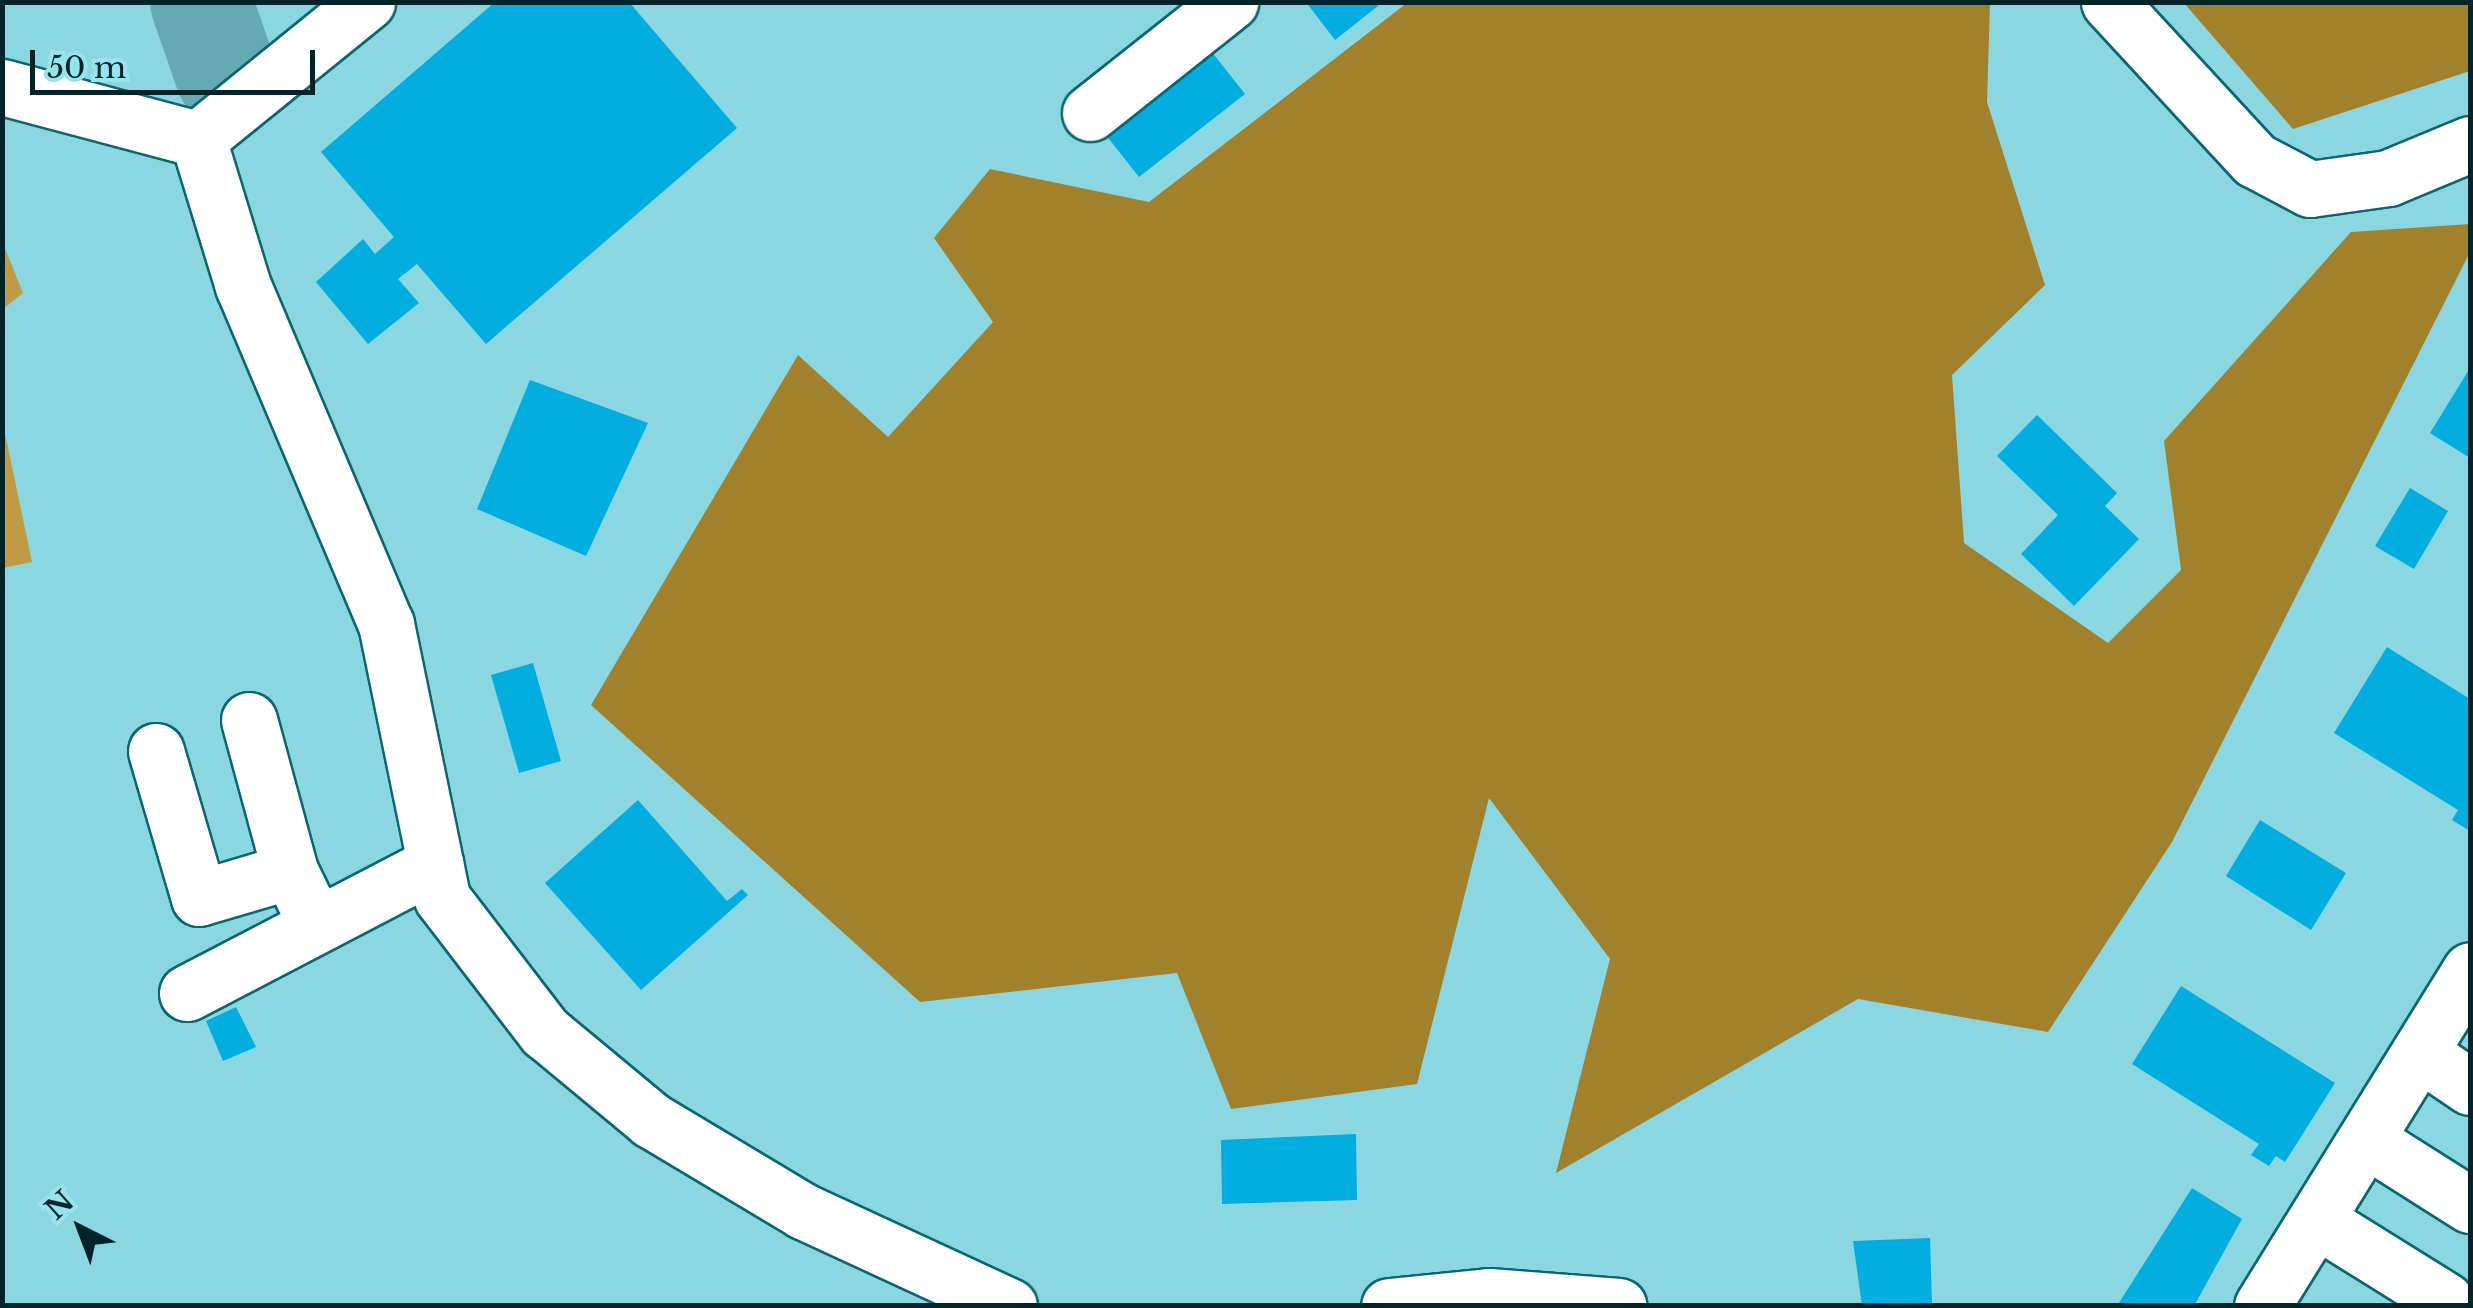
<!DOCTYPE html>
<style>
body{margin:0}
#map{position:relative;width:2473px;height:1308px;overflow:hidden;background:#8ad7e2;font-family:"Libre Baskerville",serif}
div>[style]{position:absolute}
.green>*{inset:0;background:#be9b44}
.forest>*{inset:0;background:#a1812c}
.taxiway>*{height:102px;margin:-51px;padding:0 51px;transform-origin:51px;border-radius:51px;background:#67a9b2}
.building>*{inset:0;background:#02addf}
.roads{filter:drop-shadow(2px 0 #0a6670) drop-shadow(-2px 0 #0a6670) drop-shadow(0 2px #0a6670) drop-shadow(0 -2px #0a6670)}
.minor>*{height:55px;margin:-27.5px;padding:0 27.5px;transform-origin:27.5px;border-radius:27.5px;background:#fff}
span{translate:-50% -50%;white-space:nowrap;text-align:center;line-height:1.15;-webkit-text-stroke:8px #96e4ef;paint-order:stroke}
.frame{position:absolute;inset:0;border:5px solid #022328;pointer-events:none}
.north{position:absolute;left:30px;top:1178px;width:100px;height:100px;-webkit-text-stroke:8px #96e4ef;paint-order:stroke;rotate:318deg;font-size:28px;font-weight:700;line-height:40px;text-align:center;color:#022328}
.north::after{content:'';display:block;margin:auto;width:35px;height:45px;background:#022328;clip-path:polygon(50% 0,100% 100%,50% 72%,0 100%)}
.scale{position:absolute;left:30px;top:50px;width:285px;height:45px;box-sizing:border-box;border:5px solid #022328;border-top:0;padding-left:12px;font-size:30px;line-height:35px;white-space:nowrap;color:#022328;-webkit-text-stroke:8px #96e4ef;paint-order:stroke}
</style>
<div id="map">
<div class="green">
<div style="clip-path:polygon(2px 241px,23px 293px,3px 309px,2px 309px)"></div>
<div style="clip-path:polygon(2px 419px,32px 562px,3px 568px,2px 568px)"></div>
</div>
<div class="forest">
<div style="clip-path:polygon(1407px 3px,1990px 3px,1987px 102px,2045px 285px,1952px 375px,1964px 543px,2108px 643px,2181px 570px,2164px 441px,2351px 232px,2470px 224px,2470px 252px,2172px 842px,2048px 1032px,1858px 999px,1556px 1173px,1610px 959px,1489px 798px,1417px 1084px,1231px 1109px,1177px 973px,920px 1002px,591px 705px,798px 355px,888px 437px,993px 322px,934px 238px,990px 169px,1149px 202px)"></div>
<div style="clip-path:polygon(2184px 3px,2470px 3px,2470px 71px,2293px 129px)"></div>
</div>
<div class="taxiway">
<div style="left:201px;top:2px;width:76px;rotate:70.9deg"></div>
</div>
<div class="building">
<div style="clip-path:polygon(495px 2px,629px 2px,737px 128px,486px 344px,417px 264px,398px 279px,419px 303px,368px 344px,316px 282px,363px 239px,375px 254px,394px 237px,321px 152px)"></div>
<div style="clip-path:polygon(1306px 2px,1383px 2px,1335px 40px)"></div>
<div style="clip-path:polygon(1204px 42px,1245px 94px,1139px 177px,1098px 125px)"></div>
<div style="clip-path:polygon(2470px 368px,2470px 458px,2430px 433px)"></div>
<div style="clip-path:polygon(530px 380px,648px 423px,586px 556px,477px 509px)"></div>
<div style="clip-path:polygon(2037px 415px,2117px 493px,2105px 506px,2139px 539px,2074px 606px,2021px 554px,2058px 515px,1997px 456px)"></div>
<div style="clip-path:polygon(2410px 488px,2448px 511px,2414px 569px,2375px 546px)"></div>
<div style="clip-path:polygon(2387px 647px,2470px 699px,2470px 831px,2452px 820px,2458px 810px,2334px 733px)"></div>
<div style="clip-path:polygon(533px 663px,561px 761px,519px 773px,491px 675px)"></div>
<div style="clip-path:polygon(638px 800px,727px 901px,742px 889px,748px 895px,641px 990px,545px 883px)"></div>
<div style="clip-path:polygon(2260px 820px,2346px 873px,2311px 930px,2226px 876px)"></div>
<div style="clip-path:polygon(2181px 986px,2335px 1083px,2285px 1162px,2276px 1156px,2269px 1166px,2251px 1155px,2259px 1144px,2132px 1064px)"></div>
<div style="clip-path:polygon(236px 1007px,256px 1047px,223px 1061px,206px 1021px)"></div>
<div style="clip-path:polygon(1356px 1134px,1357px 1200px,1222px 1204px,1221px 1140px)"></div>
<div style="clip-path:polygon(2192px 1188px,2242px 1219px,2194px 1306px,2117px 1306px)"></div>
<div style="clip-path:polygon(1930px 1238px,1932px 1306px,1862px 1306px,1853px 1241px)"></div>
</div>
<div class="roads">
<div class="minor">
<div style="left:367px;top:2px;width:218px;rotate:141deg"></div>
<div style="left:198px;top:139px;width:154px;rotate:73deg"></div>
<div style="left:243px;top:286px;width:367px;rotate:67.1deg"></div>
<div style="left:386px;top:624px;width:280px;rotate:78.4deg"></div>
<div style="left:442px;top:898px;width:169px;rotate:52.5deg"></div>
<div style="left:545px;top:1032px;width:138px;rotate:39.7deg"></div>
<div style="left:651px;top:1120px;width:177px;rotate:30.9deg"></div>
<div style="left:803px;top:1211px;width:227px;rotate:24.8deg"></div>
<div style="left:2109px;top:2px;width:215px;rotate:47.3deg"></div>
<div style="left:2255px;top:160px;width:62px;rotate:27.8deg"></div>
<div style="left:2310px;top:189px;width:79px;rotate:-8deg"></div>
<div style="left:2388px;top:178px;width:89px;rotate:-22.5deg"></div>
<div style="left:2px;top:87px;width:203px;rotate:14.9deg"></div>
<div style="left:1090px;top:113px;width:179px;rotate:-38.4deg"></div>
<div style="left:249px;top:720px;width:156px;rotate:74.8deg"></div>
<div style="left:290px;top:871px;width:37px;rotate:64deg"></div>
<div style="left:156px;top:751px;width:153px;rotate:73.7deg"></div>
<div style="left:199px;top:898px;width:95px;rotate:-16.5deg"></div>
<div style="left:187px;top:993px;width:280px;rotate:-27.5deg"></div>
<div style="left:2420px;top:1053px;width:60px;rotate:34.2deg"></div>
<div style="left:2367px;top:1140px;width:122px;rotate:32.3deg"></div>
<div style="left:2318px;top:1221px;width:150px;rotate:31.9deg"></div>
<div style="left:1389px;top:1306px;width:100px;rotate:-5.7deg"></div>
<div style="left:1489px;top:1296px;width:130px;rotate:4.4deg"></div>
<div style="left:2262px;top:1306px;width:395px;rotate:-58.2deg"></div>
</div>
</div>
<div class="frame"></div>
<div class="north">N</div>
<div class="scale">50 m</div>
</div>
